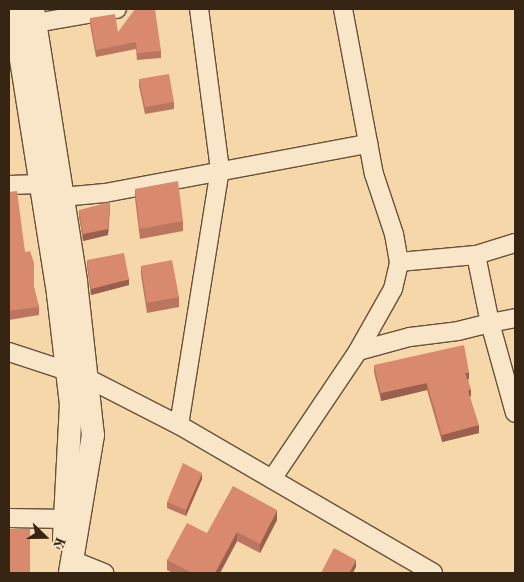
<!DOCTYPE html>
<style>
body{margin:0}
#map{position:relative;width:524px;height:582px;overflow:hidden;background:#f6d7a9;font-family:"Old Standard TT",serif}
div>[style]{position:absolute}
.roads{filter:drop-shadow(1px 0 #665238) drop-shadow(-1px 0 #665238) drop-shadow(0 1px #665238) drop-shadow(0 -1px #665238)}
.minor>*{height:18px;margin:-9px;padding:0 9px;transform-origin:9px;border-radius:9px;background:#f9e5c7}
.tertiary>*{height:22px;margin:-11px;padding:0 11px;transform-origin:11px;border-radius:11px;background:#f9e5c7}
.wall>*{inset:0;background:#bb765f}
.shaded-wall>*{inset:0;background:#98604d}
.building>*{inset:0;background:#d9896e}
span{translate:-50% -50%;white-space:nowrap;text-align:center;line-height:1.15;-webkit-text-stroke:4px #f9e5c7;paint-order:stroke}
.frame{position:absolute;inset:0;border:10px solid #362513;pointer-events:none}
.north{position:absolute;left:20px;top:512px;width:50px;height:50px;-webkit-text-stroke:4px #f9e5c7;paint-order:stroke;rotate:112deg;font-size:14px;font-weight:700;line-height:20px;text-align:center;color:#362513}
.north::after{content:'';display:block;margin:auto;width:18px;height:22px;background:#362513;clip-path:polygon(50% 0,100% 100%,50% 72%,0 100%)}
</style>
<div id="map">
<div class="roads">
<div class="minor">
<div style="left:343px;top:9px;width:168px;rotate:79.4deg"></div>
<div style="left:374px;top:174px;width:63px;rotate:71.6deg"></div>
<div style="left:394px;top:234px;width:28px;rotate:80deg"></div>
<div style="left:399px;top:262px;width:77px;rotate:-5.2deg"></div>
<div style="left:476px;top:255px;width:69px;rotate:78.4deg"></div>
<div style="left:490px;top:323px;width:25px;rotate:-11deg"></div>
<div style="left:35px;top:23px;width:83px;rotate:-9.7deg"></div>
<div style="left:9px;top:185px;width:32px;rotate:-2deg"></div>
<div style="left:62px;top:197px;width:43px;rotate:-5.3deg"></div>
<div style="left:105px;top:193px;width:268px;rotate:-10.6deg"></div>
<div style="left:476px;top:255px;width:41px;rotate:-17.1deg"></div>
<div style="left:358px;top:351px;width:54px;rotate:-15.1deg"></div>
<div style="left:410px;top:337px;width:48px;rotate:-7.1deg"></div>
<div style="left:458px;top:331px;width:33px;rotate:-14deg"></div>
<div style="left:490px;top:323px;width:93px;rotate:74.5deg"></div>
<div style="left:9px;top:352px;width:61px;rotate:18.1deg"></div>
<div style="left:87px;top:378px;width:103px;rotate:27.1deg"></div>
<div style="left:179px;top:425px;width:294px;rotate:30.2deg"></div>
<div style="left:179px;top:425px;width:258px;rotate:-80.9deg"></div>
<div style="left:220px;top:170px;width:162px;rotate:-97.4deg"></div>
<div style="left:272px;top:479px;width:154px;rotate:-56.1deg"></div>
<div style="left:358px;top:351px;width:71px;rotate:-60.6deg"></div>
<div style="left:393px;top:289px;width:28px;rotate:-77deg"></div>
<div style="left:9px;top:518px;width:57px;rotate:1deg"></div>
<div style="left:72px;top:560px;width:35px;rotate:22deg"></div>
</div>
<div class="tertiary">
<div style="left:13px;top:9px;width:289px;rotate:81deg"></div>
<div style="left:58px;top:294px;width:111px;rotate:83.3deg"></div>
<div style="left:71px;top:404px;width:134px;rotate:93deg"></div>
<div style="left:33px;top:9px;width:276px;rotate:81deg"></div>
<div style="left:76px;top:282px;width:154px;rotate:83.7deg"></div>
<div style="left:93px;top:435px;width:140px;rotate:99.5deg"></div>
</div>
</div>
<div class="wall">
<div style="clip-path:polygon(90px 18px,118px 32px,161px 51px,161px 58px,137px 60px,136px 49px,96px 57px,90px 24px)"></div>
<div style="clip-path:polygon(139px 79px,174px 102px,174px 109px,145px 114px,139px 86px)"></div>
<div style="clip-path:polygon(135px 189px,183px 221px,183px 231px,140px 239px,135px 198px)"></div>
<div style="clip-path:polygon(9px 192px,25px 252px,39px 307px,39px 315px,9px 320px)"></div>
<div style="clip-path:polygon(110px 209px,108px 235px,83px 241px,79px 217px,79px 210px)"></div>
<div style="clip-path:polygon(87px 260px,129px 285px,91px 295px,87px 267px)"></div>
<div style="clip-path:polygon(141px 266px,179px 297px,179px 307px,147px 313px,141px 275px)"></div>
<div style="clip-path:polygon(374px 365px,469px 379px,468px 379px,471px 396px,470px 397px,479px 433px,442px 442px,427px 390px,381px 401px,374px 372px)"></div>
<div style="clip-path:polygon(202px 479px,186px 516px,167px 508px,167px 502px)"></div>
<div style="clip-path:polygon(277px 520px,260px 553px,237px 541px,220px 573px,173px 573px,167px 570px,167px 560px,207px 533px)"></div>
</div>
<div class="shaded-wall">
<div style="clip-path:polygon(110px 202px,108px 235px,83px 241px,83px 234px)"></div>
<div style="clip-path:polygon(129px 279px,129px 285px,91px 295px,91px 289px)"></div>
<div style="clip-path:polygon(469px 372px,469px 379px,465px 380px,465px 373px)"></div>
<div style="clip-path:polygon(427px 383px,427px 390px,381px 401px,381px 393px)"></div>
<div style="clip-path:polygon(471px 389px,471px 396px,468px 398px,468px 391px)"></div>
<div style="clip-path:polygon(479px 425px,479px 433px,442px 442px,442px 435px)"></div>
<div style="clip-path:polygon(202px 473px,202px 479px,186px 516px,186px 510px)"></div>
<div style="clip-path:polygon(277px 510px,277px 520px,260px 553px,260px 544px)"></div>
<div style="clip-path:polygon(237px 532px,237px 541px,220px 573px,215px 573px)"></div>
<div style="clip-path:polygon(356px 560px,356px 567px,353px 573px,349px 573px)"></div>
</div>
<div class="building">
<div style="clip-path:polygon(135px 9px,155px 9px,161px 51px,137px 53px,136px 42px,96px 50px,90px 18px,115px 14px,118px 32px)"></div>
<div style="clip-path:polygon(169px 74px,174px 102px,145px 107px,139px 79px)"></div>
<div style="clip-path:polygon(178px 181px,183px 221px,140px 229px,135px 189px)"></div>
<div style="clip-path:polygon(17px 191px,25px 252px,30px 251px,34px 263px,34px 288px,39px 307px,9px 311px,9px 192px)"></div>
<div style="clip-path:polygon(110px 202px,108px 229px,83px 234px,79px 210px)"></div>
<div style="clip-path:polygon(124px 253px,129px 279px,91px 289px,87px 260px)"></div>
<div style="clip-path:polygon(172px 260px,179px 297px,147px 303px,141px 266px)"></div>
<div style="clip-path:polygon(464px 345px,469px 372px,465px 373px,471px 389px,468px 391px,479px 425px,442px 435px,427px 383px,381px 393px,374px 365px)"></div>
<div style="clip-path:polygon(183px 463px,202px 473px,186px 510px,167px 502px)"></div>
<div style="clip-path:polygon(233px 486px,277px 510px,260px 544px,237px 532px,215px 573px,192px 573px,167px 560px,187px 523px,207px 533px)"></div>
<div style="clip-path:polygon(9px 529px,30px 529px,30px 573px,9px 573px)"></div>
<div style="clip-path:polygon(334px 548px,356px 560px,349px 573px,321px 573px)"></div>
</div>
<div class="frame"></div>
<div class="north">K</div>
</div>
